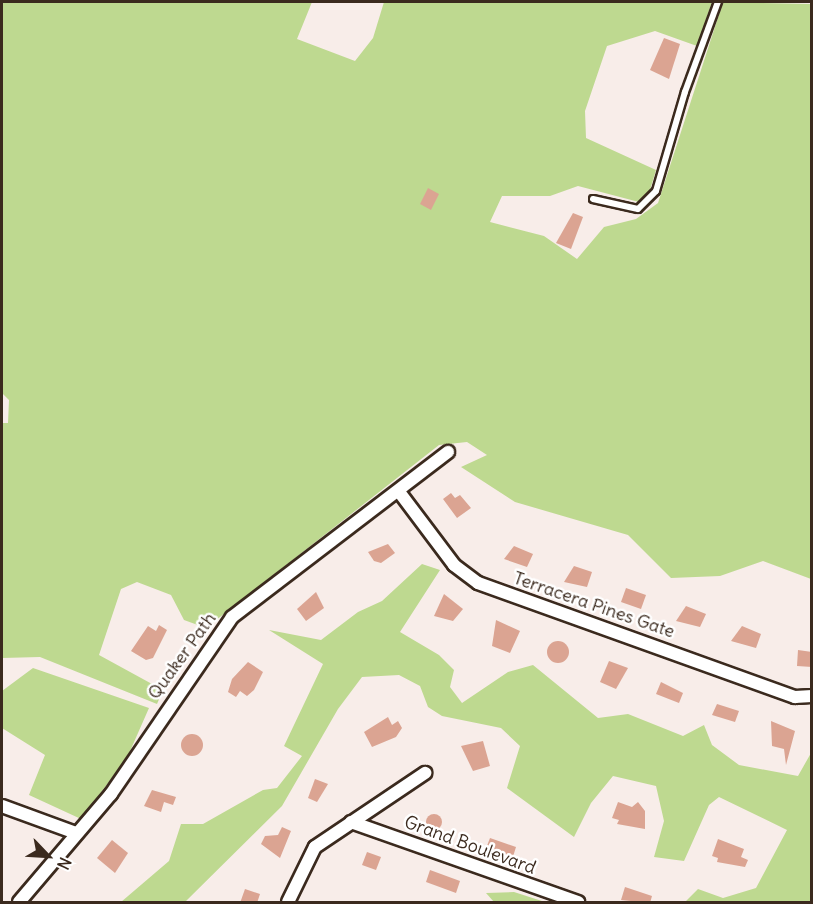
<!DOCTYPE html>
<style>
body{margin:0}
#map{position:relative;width:813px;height:904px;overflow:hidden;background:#f8ede9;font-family:Delius,sans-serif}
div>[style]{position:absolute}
.green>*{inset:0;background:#bed990}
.building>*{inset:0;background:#dba492}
.round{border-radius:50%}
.roads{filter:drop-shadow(2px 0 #3b2a1e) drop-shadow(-2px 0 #3b2a1e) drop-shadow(0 2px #3b2a1e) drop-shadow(0 -2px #3b2a1e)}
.service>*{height:6px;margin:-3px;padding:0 3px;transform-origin:3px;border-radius:3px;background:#fff}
.minor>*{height:12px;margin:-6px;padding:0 6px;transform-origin:6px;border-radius:6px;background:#fff}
span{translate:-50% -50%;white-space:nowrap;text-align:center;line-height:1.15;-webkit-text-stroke:5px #fff;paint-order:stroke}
.street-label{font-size:18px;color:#3b2a1e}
.frame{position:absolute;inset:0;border:3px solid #3b2a1e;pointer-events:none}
.north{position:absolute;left:18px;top:826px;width:60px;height:60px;-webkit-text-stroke:4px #fff;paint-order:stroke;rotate:115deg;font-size:16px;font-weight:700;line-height:24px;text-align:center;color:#3b2a1e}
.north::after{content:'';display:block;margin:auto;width:21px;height:27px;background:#3b2a1e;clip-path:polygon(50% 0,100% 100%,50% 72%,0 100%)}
</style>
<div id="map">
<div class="green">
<div style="clip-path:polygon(2px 2px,312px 2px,297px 39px,355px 61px,373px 38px,384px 2px,712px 2px,697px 46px,655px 31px,607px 46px,585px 111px,586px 138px,656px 170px,650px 190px,639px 202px,578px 186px,550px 196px,502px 196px,490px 222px,544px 236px,577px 259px,604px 227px,636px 219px,658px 203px,723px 2px,811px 4px,811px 579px,763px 561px,720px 576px,671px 578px,628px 535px,515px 502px,461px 467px,487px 455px,467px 442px,439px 445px,206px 628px,184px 620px,171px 595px,137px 582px,121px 589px,99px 655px,163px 690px,157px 704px,40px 657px,2px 658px,2px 423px,8px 423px,9px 400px,2px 393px)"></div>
<div style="clip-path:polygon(422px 564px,440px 570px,400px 632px,439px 655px,454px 670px,450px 687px,462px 703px,508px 672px,533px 665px,598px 718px,628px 714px,683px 736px,704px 725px,712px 745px,739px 765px,798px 776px,811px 753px,811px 902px,685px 902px,698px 889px,723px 898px,756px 888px,787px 830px,719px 797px,709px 805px,684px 861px,654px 857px,664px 821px,656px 786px,613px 776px,591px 803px,574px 837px,507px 788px,520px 746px,501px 728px,442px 716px,428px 707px,420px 686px,399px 675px,362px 677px,338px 709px,282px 806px,185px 902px,121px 902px,169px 861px,181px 824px,203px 824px,263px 790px,277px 788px,302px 756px,284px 746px,323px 664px,269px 630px,321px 640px,358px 612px,382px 601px)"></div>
<div style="clip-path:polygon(33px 668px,149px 708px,127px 758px,81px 819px,29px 795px,45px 755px,2px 728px,2px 691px)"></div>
<div style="clip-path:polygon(514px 892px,545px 902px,494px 902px,486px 893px)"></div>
</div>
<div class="building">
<div style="clip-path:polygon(664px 38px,680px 44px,669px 79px,650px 70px)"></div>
<div style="clip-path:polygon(428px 188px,439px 194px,431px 210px,420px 204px)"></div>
<div style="clip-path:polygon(573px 213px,583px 217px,571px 249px,556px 243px)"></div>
<div style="clip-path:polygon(451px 493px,455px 498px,460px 495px,471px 508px,457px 518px,443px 499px)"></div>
<div style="clip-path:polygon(388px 544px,395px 553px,381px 563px,374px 561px,368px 552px)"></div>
<div style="clip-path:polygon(514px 546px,533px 554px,527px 567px,504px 559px)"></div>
<div style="clip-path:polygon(574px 566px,592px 572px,587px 587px,564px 582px)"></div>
<div style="clip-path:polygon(626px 588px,646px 595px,641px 609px,621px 602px)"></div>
<div style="clip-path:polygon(316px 592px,324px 608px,306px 621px,297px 609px)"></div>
<div style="clip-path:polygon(444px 594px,463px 609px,453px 621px,434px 616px)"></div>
<div style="clip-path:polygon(686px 606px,706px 614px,700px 627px,676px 621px)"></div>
<div style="clip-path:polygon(496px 620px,520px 631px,510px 653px,492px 646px)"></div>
<div style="clip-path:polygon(159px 625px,167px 630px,153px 658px,146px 660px,131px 651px,148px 626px,156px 631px)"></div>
<div style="clip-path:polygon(742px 626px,761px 634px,756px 648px,731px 641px)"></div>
<div class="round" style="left:547px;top:641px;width:22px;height:22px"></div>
<div style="clip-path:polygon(798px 650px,812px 652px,812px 667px,797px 666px)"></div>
<div style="clip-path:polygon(609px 661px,628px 668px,616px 689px,600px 682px)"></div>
<div style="clip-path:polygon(248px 662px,263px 672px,254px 690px,247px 696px,240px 691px,236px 697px,228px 692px,232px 679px)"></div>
<div style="clip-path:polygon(661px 682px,683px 693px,679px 703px,656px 694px)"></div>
<div style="clip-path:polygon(717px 704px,739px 711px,735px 722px,712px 715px)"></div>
<div style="clip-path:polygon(388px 717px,392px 725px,398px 721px,402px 728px,396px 737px,372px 747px,364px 732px)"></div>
<div style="clip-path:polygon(771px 721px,795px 731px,786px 765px,784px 749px,772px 746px)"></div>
<div class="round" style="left:181px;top:734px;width:22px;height:22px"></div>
<div style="clip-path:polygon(483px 741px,490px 766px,473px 771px,461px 746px)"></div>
<div style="clip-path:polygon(315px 779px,328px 784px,317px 802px,308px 798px)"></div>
<div style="clip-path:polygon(152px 790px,176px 797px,173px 805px,164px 802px,161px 812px,144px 806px)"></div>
<div style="clip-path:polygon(618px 802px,632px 807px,638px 802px,645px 811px,645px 829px,617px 824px,619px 820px,612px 818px)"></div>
<div class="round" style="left:426px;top:814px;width:16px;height:16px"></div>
<div style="clip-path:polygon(282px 827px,291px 831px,280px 858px,261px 844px,265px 836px,278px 835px)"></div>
<div style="clip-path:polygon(490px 838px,516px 847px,512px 860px,485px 851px)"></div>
<div style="clip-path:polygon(718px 839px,744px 849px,741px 857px,748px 860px,745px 867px,717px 862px,718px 858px,712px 856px)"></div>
<div style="clip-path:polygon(112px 840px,128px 853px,115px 873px,97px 858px)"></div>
<div style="clip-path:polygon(367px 852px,381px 857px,376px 870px,362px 865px)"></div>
<div style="clip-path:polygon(430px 870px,460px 881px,456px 893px,426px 882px)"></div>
<div style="clip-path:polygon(625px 887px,652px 896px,650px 903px,621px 900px)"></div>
<div style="clip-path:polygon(245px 889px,260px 894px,257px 903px,240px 903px)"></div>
</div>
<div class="roads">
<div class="service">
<div style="left:593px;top:199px;width:46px;rotate:12.5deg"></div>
<div style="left:638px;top:209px;width:25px;rotate:-45deg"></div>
<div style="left:656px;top:191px;width:103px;rotate:-73.7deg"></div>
<div style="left:685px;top:92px;width:96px;rotate:-69.9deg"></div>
</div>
<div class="minor">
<div style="left:400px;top:493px;width:90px;rotate:53.1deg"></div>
<div style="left:454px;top:565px;width:30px;rotate:37deg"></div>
<div style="left:478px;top:583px;width:337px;rotate:19.8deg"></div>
<div style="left:795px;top:697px;width:17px;rotate:-3deg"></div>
<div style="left:2px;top:806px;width:79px;rotate:20deg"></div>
<div style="left:351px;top:822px;width:241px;rotate:19.4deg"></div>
<div style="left:19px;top:902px;width:142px;rotate:-49.6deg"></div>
<div style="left:111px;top:794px;width:214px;rotate:-55.6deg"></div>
<div style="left:232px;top:617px;width:272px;rotate:-37.4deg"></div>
<div style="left:288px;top:902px;width:61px;rotate:-63.9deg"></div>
<div style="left:315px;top:847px;width:133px;rotate:-33.9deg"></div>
</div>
</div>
<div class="street-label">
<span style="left:594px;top:605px;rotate:19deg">Terracera Pines Gate</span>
<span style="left:182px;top:656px;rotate:-54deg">Quaker Path</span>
<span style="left:470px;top:845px;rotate:20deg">Grand Boulevard</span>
</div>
<div class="frame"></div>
<div class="north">N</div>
</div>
